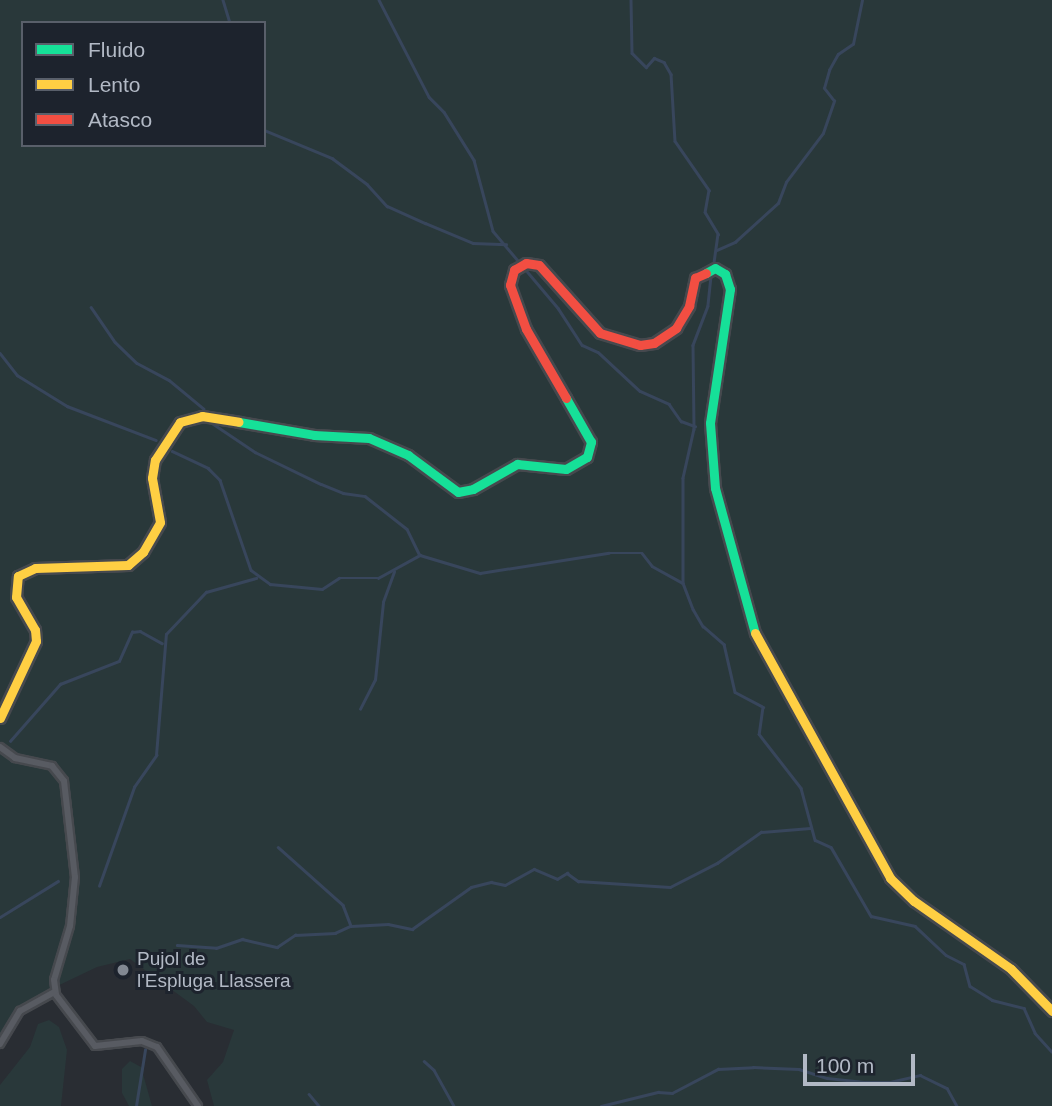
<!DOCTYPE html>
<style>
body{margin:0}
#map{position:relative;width:1052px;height:1106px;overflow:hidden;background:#292d33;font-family:Helvetica,sans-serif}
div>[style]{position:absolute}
.green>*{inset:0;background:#29383a}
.stream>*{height:2.5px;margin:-1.25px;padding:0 1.25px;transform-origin:1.25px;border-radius:1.25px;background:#38465c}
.roads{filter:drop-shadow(2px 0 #46494e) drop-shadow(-2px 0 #46494e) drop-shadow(0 2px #46494e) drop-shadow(0 -2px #46494e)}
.street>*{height:6px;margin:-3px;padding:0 3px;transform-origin:3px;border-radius:3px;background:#585b62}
.fast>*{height:9px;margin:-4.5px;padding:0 4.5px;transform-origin:4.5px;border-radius:4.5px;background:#16e098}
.slow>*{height:9px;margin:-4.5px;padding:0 4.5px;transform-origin:4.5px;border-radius:4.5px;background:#ffcf43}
.jam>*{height:9px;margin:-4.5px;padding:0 4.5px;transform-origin:4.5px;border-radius:4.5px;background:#f24e42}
.dots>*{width:19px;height:19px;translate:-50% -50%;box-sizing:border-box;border:4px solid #1d232d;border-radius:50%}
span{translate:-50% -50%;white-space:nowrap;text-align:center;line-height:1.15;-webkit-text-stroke:6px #1d232d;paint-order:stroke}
.poi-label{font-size:19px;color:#b2b9c5}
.left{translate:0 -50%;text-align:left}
.legend{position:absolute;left:21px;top:21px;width:245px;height:126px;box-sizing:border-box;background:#1d232d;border:2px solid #595f6a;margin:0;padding:9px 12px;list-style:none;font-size:21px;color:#b2b9c5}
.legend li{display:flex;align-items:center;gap:14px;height:35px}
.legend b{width:35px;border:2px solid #595f6a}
.scale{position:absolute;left:803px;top:1054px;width:112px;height:32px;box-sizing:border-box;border:4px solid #b2b9c5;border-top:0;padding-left:9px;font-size:21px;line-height:24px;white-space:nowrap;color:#b2b9c5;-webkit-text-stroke:5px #1d232d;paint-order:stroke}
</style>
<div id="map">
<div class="green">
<div style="clip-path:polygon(evenodd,0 0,1052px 0,1052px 1106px,214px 1106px,207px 1080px,223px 1062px,234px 1030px,207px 1022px,194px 1006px,130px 959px,97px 967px,51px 989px,24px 1006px,0 1040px,0 0,23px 23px,264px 23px,264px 145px,23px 145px,23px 23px)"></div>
<div style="clip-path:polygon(49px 1020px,59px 1027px,67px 1050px,61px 1106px,0 1106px,0 1085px,30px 1047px,38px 1024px)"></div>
<div style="clip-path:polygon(130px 1061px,141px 1067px,152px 1106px,129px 1106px,122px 1093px,122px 1069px)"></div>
</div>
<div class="stream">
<div style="left:223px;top:0;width:24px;rotate:73deg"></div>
<div style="left:379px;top:0;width:109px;rotate:62.7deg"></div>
<div style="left:429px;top:97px;width:21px;rotate:45deg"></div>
<div style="left:444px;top:112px;width:57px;rotate:58deg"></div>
<div style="left:474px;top:160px;width:73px;rotate:75deg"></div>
<div style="left:493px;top:231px;width:101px;rotate:49.8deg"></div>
<div style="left:558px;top:308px;width:44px;rotate:57deg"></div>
<div style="left:582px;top:345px;width:17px;rotate:24deg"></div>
<div style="left:598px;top:352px;width:57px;rotate:42.9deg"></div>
<div style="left:640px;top:391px;width:32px;rotate:24deg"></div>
<div style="left:669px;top:404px;width:21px;rotate:55deg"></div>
<div style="left:681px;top:421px;width:15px;rotate:20deg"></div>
<div style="left:631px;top:0;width:53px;rotate:88.9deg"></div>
<div style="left:632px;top:53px;width:20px;rotate:45deg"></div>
<div style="left:646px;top:67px;width:12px;rotate:-48deg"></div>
<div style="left:654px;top:58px;width:11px;rotate:22deg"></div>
<div style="left:664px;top:62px;width:14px;rotate:60deg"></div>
<div style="left:671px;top:74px;width:67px;rotate:86.6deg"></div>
<div style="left:675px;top:141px;width:60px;rotate:55.2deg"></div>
<div style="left:709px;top:190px;width:22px;rotate:100deg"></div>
<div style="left:705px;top:212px;width:26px;rotate:59deg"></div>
<div style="left:718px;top:234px;width:27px;rotate:98deg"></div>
<div style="left:264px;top:130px;width:74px;rotate:22.4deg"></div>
<div style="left:332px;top:158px;width:44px;rotate:36.6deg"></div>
<div style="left:367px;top:184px;width:30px;rotate:48deg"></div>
<div style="left:387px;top:206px;width:42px;rotate:24.1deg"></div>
<div style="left:425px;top:223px;width:52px;rotate:22.6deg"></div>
<div style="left:473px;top:243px;width:33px;rotate:2deg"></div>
<div style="left:717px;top:250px;width:20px;rotate:-24deg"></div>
<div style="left:735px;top:242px;width:58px;rotate:-42.2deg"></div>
<div style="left:778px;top:203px;width:22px;rotate:-69deg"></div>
<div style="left:786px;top:182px;width:61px;rotate:-52.9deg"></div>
<div style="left:823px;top:133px;width:34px;rotate:-71deg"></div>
<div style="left:834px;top:101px;width:16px;rotate:-128deg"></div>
<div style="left:824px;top:88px;width:19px;rotate:-74deg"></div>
<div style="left:829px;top:70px;width:18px;rotate:-61deg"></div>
<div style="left:838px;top:54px;width:18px;rotate:-34deg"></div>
<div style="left:853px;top:44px;width:45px;rotate:-78.4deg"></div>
<div style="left:711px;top:276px;width:30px;rotate:96deg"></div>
<div style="left:708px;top:306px;width:42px;rotate:111deg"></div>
<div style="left:693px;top:345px;width:84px;rotate:89.3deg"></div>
<div style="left:694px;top:429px;width:50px;rotate:102.7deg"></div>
<div style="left:683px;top:478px;width:105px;rotate:90deg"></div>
<div style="left:683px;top:583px;width:28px;rotate:69deg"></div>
<div style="left:693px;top:609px;width:20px;rotate:60deg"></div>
<div style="left:703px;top:626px;width:28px;rotate:41deg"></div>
<div style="left:724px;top:644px;width:49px;rotate:77.1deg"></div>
<div style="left:735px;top:692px;width:32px;rotate:28deg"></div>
<div style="left:763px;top:707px;width:27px;rotate:98deg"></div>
<div style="left:759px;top:734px;width:68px;rotate:52.1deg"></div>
<div style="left:801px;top:788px;width:54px;rotate:74.9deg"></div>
<div style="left:815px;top:840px;width:17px;rotate:24deg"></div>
<div style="left:831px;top:847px;width:80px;rotate:59.9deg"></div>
<div style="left:871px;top:916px;width:45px;rotate:12.8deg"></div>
<div style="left:915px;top:926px;width:42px;rotate:43.1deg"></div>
<div style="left:946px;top:955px;width:20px;rotate:27deg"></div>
<div style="left:964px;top:964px;width:23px;rotate:75deg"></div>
<div style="left:970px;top:986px;width:26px;rotate:32deg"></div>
<div style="left:992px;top:1000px;width:33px;rotate:14deg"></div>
<div style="left:1024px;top:1008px;width:27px;rotate:66deg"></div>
<div style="left:1035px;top:1033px;width:25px;rotate:48deg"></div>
<div style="left:91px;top:307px;width:42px;rotate:55.6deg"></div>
<div style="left:115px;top:342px;width:30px;rotate:44deg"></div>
<div style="left:137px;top:363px;width:36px;rotate:28deg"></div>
<div style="left:169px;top:380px;width:45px;rotate:39.6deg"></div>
<div style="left:0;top:353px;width:28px;rotate:52deg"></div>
<div style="left:17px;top:375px;width:59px;rotate:31.8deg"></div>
<div style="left:67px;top:406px;width:95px;rotate:20.9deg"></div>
<div style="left:212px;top:423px;width:52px;rotate:34deg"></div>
<div style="left:255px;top:452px;width:73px;rotate:25.9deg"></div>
<div style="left:321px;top:484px;width:24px;rotate:22deg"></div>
<div style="left:343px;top:493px;width:22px;rotate:8deg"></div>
<div style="left:365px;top:496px;width:53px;rotate:38.2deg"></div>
<div style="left:407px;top:529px;width:28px;rotate:64deg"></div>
<div style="left:172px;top:451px;width:40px;rotate:25deg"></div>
<div style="left:208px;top:468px;width:17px;rotate:45deg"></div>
<div style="left:220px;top:480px;width:95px;rotate:71deg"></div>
<div style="left:251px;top:570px;width:24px;rotate:36deg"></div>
<div style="left:270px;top:584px;width:52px;rotate:5.5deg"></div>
<div style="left:322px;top:589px;width:20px;rotate:-33deg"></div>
<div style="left:339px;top:578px;width:39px"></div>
<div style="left:378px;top:578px;width:48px;rotate:-28.7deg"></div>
<div style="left:420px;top:555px;width:63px;rotate:16.7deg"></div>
<div style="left:480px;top:573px;width:130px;rotate:-8.9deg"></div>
<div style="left:608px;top:553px;width:34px"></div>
<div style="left:642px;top:553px;width:16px;rotate:52deg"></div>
<div style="left:652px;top:566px;width:35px;rotate:29deg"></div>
<div style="left:360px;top:709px;width:33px;rotate:-63deg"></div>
<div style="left:375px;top:680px;width:78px;rotate:-84.1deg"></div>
<div style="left:383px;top:602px;width:32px;rotate:-70deg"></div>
<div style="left:10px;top:741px;width:76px;rotate:-48.7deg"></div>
<div style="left:60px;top:684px;width:63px;rotate:-21.3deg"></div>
<div style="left:119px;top:661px;width:32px;rotate:-66deg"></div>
<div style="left:132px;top:632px;width:8px;rotate:-7deg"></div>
<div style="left:140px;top:631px;width:25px;rotate:29deg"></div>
<div style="left:278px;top:847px;width:87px;rotate:41.7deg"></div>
<div style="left:343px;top:905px;width:22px;rotate:69deg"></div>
<div style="left:351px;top:926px;width:37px;rotate:-3deg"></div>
<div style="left:388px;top:924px;width:25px;rotate:12deg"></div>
<div style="left:412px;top:929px;width:72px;rotate:-35.4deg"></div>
<div style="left:471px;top:887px;width:21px;rotate:-14deg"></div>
<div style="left:491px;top:882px;width:14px;rotate:12deg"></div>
<div style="left:505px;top:885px;width:33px;rotate:-29deg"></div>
<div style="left:534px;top:869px;width:25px;rotate:23deg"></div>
<div style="left:557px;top:879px;width:12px;rotate:-31deg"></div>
<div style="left:567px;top:873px;width:14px;rotate:36deg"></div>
<div style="left:578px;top:881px;width:92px;rotate:3.7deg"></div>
<div style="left:670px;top:887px;width:53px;rotate:-27.1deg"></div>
<div style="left:717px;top:863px;width:54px;rotate:-35.2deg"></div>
<div style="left:761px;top:832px;width:49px;rotate:-4.7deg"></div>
<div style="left:99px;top:886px;width:105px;rotate:-70.5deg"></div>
<div style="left:134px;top:787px;width:39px;rotate:-55deg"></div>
<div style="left:156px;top:755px;width:121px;rotate:-85.3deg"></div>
<div style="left:166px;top:634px;width:58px;rotate:-46.4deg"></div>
<div style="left:206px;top:592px;width:52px;rotate:-15.6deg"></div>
<div style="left:0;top:917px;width:68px;rotate:-31.8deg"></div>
<div style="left:177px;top:945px;width:39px;rotate:4deg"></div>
<div style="left:216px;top:948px;width:28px;rotate:-19deg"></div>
<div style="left:242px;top:939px;width:36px;rotate:13deg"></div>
<div style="left:277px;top:947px;width:22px;rotate:-34deg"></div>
<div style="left:295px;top:935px;width:40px;rotate:-2.9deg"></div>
<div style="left:335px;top:933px;width:17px;rotate:-25deg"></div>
<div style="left:424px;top:1061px;width:13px;rotate:42deg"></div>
<div style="left:434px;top:1070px;width:41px;rotate:60.9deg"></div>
<div style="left:309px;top:1094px;width:16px;rotate:50deg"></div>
<div style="left:136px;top:1106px;width:57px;rotate:-80.9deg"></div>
<div style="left:601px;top:1106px;width:59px;rotate:-13.8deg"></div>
<div style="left:658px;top:1092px;width:14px;rotate:4deg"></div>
<div style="left:672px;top:1093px;width:52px;rotate:-27.6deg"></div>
<div style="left:718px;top:1069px;width:35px;rotate:-3deg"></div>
<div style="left:753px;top:1067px;width:46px;rotate:2.5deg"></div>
<div style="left:799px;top:1069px;width:29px;rotate:18deg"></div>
<div style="left:827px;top:1078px;width:39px;rotate:6deg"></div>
<div style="left:866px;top:1082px;width:24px"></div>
<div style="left:890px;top:1082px;width:31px;rotate:-13deg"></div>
<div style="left:920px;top:1075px;width:30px;rotate:26deg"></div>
<div style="left:947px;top:1088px;width:21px;rotate:61deg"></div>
</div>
<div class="roads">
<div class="street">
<div style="left:0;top:747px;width:19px;rotate:36deg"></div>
<div style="left:15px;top:758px;width:38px;rotate:12deg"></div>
<div style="left:52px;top:766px;width:19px;rotate:51deg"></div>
<div style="left:64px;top:781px;width:97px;rotate:83.5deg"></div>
<div style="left:75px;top:877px;width:49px;rotate:95.8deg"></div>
<div style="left:70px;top:926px;width:56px;rotate:106.5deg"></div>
<div style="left:54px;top:980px;width:15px;rotate:82deg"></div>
<div style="left:56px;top:995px;width:64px;rotate:52.6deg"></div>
<div style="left:95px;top:1046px;width:47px;rotate:-6.1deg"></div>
<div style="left:142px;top:1041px;width:16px;rotate:22deg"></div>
<div style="left:157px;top:1047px;width:72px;rotate:55.2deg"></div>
<div style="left:0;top:1044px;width:39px;rotate:-59deg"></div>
<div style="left:20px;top:1011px;width:39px;rotate:-29deg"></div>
</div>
<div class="fast">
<div style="left:706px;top:273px;width:10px;rotate:-29deg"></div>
<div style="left:715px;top:268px;width:12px;rotate:31deg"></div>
<div style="left:725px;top:274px;width:16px;rotate:72deg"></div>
<div style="left:730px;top:289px;width:135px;rotate:98.5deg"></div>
<div style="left:710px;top:423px;width:65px;rotate:85.6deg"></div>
<div style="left:715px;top:488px;width:150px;rotate:74.6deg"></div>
<div style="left:239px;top:422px;width:76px;rotate:9.8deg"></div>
<div style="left:314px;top:435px;width:55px;rotate:3.1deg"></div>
<div style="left:369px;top:438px;width:43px;rotate:23.6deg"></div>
<div style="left:408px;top:455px;width:62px;rotate:36.5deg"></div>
<div style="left:458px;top:492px;width:15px;rotate:-11deg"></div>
<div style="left:473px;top:489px;width:51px;rotate:-29.6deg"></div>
<div style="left:517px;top:464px;width:49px;rotate:5.8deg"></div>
<div style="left:566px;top:469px;width:24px;rotate:-30deg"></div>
<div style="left:587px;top:457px;width:16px;rotate:-75deg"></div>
<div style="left:591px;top:442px;width:51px;rotate:-119.6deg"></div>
</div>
<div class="slow">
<div style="left:755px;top:633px;width:280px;rotate:61.1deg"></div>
<div style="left:890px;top:878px;width:33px;rotate:44deg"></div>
<div style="left:914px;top:901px;width:118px;rotate:35deg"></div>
<div style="left:1011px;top:969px;width:59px;rotate:45.7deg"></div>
<div style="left:0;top:718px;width:85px;rotate:-64.9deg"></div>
<div style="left:36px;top:641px;width:11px;rotate:-95deg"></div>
<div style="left:35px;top:630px;width:38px;rotate:-120deg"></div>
<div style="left:16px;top:597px;width:21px;rotate:-85deg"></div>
<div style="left:18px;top:576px;width:19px;rotate:-25deg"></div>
<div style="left:35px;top:568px;width:93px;rotate:-1.8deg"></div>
<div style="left:128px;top:565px;width:20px;rotate:-41deg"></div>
<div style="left:143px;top:552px;width:34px;rotate:-60deg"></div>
<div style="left:160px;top:522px;width:45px;rotate:-100.3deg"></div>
<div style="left:152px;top:478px;width:18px;rotate:-81deg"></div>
<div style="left:155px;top:460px;width:45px;rotate:-56.7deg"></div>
<div style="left:180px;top:422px;width:23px;rotate:-15deg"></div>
<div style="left:202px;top:416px;width:37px;rotate:9deg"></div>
</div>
<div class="jam">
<div style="left:566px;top:398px;width:80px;rotate:-120.1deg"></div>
<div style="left:526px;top:329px;width:47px;rotate:-110deg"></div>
<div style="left:510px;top:285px;width:16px;rotate:-75deg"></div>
<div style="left:514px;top:270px;width:14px;rotate:-30deg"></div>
<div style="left:526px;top:263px;width:13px;rotate:9deg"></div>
<div style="left:539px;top:265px;width:91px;rotate:48.1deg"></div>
<div style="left:600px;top:333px;width:42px;rotate:16.7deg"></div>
<div style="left:640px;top:345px;width:14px;rotate:-8deg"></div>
<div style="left:654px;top:343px;width:27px;rotate:-34deg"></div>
<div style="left:676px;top:328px;width:26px;rotate:-59deg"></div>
<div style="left:689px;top:306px;width:29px;rotate:-78deg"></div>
<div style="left:695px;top:278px;width:12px;rotate:-24deg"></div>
</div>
</div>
<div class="dots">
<div style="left:123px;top:970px;background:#828892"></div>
</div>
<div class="poi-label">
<span class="left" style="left:137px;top:970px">Pujol de<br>l'Espluga Llassera</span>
</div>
<ul class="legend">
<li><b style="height:9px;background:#16e098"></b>Fluido</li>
<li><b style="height:9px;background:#ffcf43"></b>Lento</li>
<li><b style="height:9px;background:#f24e42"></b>Atasco</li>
</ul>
<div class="scale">100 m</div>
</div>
